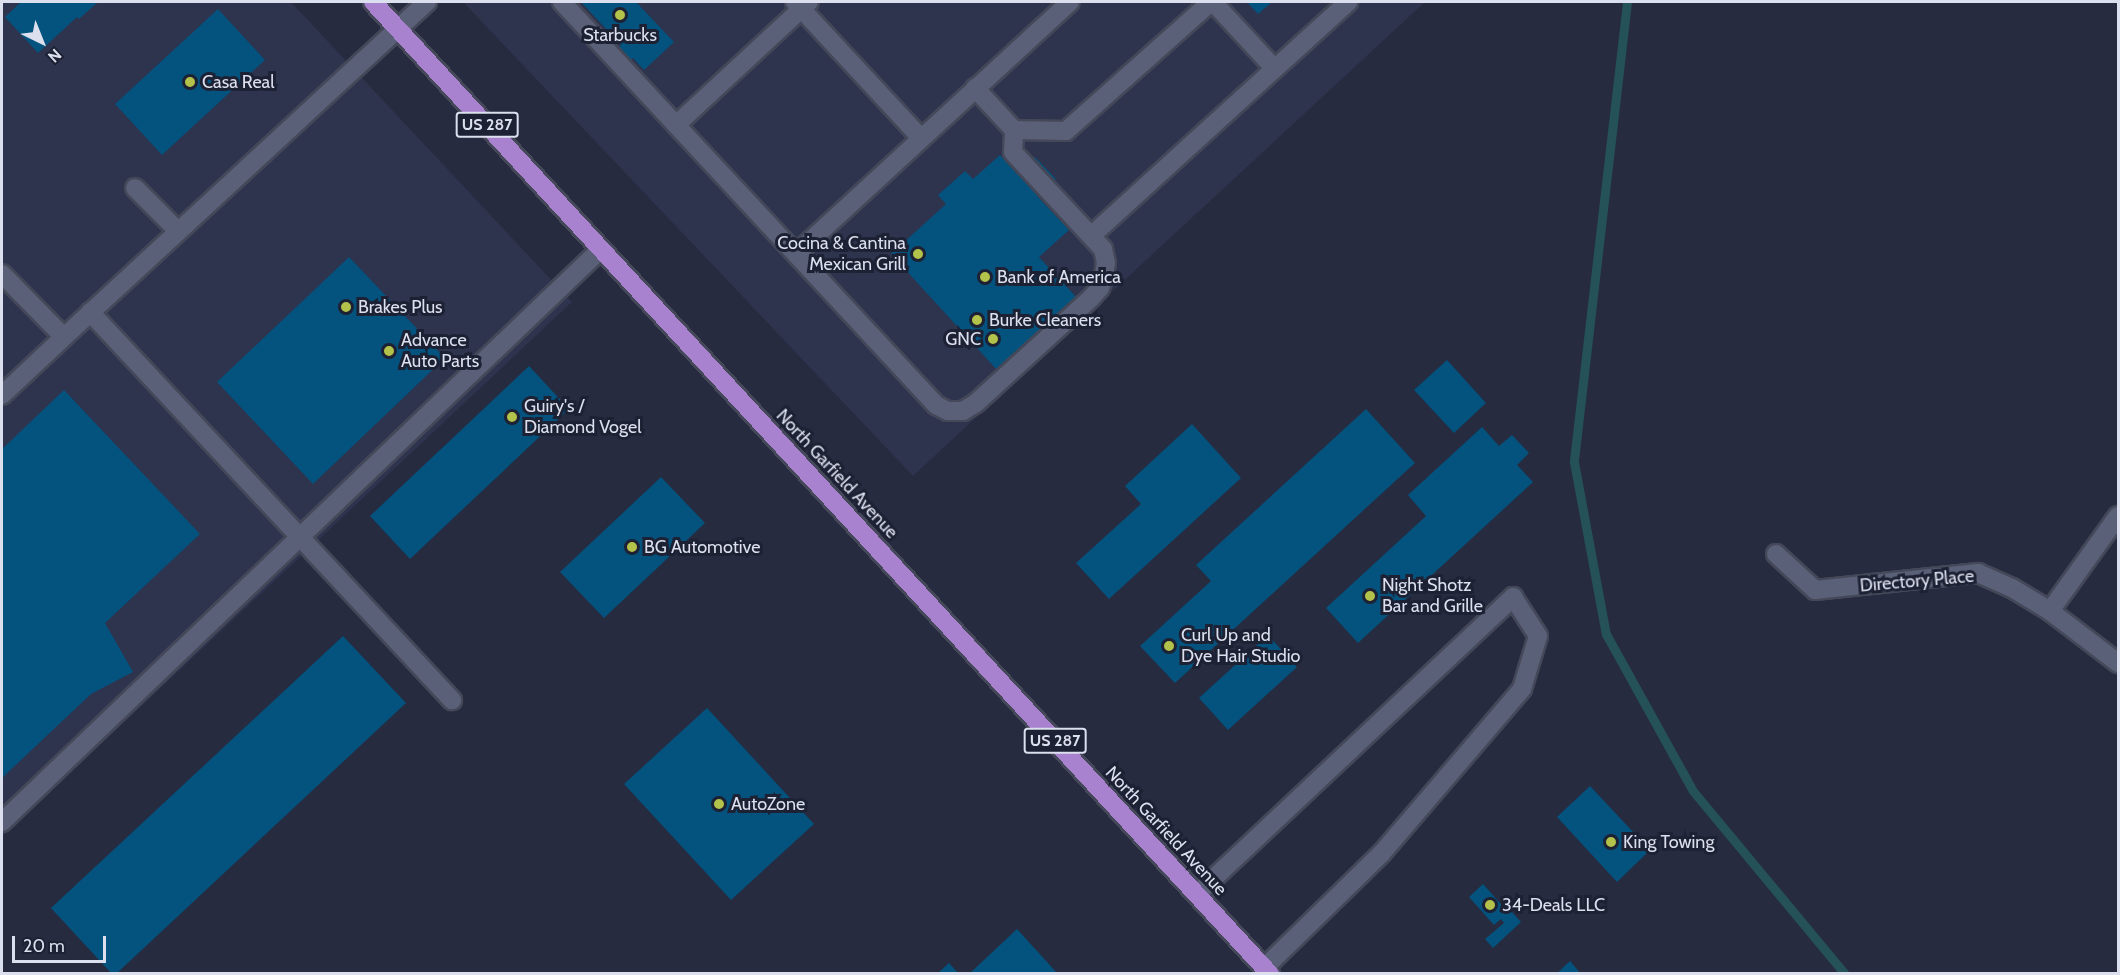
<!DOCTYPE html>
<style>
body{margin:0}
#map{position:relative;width:2120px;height:975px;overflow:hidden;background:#262b3f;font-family:Cabin,sans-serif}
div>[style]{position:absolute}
.built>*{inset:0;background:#2e334e}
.stream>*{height:9px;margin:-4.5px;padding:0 4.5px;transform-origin:4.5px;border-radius:4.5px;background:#255159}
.building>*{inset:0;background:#04527e}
.roads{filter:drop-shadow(2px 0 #444859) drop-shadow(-2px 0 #444859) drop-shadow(0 2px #444859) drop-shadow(0 -2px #444859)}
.lane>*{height:18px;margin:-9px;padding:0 9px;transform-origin:9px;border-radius:9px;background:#5a6077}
.street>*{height:18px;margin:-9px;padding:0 9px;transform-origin:9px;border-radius:9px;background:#5a6077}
.highway>*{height:18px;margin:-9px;padding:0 9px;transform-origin:9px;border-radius:9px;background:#a882cf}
.dots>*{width:16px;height:16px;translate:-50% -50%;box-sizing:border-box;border:3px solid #1d2134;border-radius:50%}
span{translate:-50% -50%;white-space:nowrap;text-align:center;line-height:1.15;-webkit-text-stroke:6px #1d2134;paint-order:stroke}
.shield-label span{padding:2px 4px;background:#1d2134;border:2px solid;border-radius:4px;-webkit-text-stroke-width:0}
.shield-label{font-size:16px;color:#dcdfed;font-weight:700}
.poi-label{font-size:18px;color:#dcdfed}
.left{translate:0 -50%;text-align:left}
.right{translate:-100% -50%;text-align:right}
.street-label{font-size:18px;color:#dcdfed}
.frame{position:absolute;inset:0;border:3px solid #dcdfed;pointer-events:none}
.north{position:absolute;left:12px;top:12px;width:60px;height:60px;-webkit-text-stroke:4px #1d2134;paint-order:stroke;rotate:137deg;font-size:16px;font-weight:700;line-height:24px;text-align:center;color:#dcdfed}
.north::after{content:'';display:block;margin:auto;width:21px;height:27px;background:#dcdfed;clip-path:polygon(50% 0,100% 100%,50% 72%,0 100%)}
.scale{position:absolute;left:12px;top:936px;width:94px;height:27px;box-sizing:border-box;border:3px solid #dcdfed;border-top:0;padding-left:8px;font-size:18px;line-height:21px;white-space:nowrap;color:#dcdfed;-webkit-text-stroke:4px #1d2134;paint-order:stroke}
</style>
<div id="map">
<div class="built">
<div style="clip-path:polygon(2px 2px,291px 2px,572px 302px,2px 837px)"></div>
<div style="clip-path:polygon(463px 2px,1425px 2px,913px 476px)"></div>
</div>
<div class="stream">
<div style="left:1627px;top:2px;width:463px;rotate:96.6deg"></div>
<div style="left:1574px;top:462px;width:175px;rotate:79.5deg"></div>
<div style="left:1606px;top:634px;width:179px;rotate:61deg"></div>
<div style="left:1693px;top:791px;width:238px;rotate:50.3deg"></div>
</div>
<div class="building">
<div style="clip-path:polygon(21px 2px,98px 2px,79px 19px,77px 17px,38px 53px,5px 17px)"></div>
<div style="clip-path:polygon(581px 2px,636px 2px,674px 42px,644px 70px,633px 58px,626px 65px,613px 52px,621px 45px)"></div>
<div style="clip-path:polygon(1247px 2px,1272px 2px,1258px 14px)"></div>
<div style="clip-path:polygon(218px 9px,265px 60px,162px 155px,115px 104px)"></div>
<div style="clip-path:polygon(1000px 155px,1017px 174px,1035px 157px,1056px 179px,1037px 196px,1069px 230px,1039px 257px,1077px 298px,998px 371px,891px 254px,946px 204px,938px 195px,965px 171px,973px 179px)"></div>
<div style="clip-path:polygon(349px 257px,445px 358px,313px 484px,217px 382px)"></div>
<div style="clip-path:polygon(1447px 360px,1486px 403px,1454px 433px,1414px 390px)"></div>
<div style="clip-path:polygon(529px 366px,569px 409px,410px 559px,370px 516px)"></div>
<div style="clip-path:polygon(64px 390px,200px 534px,105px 623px,133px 672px,91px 694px,2px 778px,2px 449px)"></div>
<div style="clip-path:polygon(1366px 409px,1415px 463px,1175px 683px,1140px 646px,1211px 581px,1196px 565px)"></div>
<div style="clip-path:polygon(1192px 424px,1241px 478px,1109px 599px,1076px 563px,1141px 504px,1125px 486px)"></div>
<div style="clip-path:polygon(1482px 427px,1499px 446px,1512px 435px,1529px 453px,1517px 465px,1533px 482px,1358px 643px,1326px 608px,1426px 516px,1408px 495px)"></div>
<div style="clip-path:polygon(661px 477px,705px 523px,604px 618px,560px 572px)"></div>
<div style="clip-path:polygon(1268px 635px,1297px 667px,1228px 730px,1199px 698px)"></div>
<div style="clip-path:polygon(343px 636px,406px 703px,116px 974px,112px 974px,51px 908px)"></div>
<div style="clip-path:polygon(707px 708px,814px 824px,731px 900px,624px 784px)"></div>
<div style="clip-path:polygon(1590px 786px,1650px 850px,1617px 882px,1557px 817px)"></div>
<div style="clip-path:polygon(1483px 884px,1509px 913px,1511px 911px,1521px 922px,1493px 948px,1485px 939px,1504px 923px,1501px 919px,1494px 925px,1469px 897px)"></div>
<div style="clip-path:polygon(1017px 929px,1058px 974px,969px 974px)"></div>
<div style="clip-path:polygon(1570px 961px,1581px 974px,1556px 974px)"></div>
<div style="clip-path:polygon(949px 963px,959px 974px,937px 974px)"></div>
</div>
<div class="roads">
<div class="lane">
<div style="left:562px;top:2px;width:550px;rotate:47.14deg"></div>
<div style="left:936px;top:405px;width:13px;rotate:27deg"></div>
<div style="left:948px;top:411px;width:15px"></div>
<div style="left:963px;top:411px;width:15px;rotate:-32deg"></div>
<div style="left:976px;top:403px;width:156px;rotate:-42.4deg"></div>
<div style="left:1091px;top:298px;width:13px;rotate:-48deg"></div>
<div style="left:1100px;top:288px;width:14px;rotate:-73deg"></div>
<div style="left:1104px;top:275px;width:12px;rotate:-81deg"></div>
<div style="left:1106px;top:263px;width:14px;rotate:-102deg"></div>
<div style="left:1103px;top:249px;width:132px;rotate:-132.9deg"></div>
<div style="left:1013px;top:152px;width:22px;rotate:-87deg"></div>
<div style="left:795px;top:2px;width:185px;rotate:47.2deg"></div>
<div style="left:1213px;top:2px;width:91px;rotate:47.2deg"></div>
<div style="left:975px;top:88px;width:57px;rotate:47.1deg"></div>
<div style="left:1014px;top:130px;width:52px;rotate:1.1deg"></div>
<div style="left:1066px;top:131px;width:194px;rotate:-41.7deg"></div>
<div style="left:676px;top:125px;width:181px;rotate:-42.8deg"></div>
<div style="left:135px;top:188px;width:61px;rotate:45deg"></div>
<div style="left:1091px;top:236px;width:348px;rotate:-42.3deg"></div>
<div style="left:796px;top:254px;width:372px;rotate:-42.6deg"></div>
<div style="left:2px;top:274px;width:88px;rotate:45.5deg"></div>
<div style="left:64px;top:337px;width:494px;rotate:-42.7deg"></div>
<div style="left:90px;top:312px;width:531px;rotate:46.99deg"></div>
<div style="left:2px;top:395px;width:85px;rotate:-43.1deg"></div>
<div style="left:2050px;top:611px;width:117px;rotate:-54.4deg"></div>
<div style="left:2px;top:822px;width:829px;rotate:-43.73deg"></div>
<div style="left:1197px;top:894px;width:434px;rotate:-43.2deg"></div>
<div style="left:1513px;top:597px;width:46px;rotate:57.3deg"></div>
<div style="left:1538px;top:636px;width:55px;rotate:106.8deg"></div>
<div style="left:1522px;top:689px;width:216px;rotate:130.5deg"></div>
<div style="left:1382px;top:853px;width:165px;rotate:135.7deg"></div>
</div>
<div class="street">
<div style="left:1776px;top:554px;width:53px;rotate:42.7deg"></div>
<div style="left:1815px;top:590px;width:164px;rotate:-6deg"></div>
<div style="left:1978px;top:573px;width:37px;rotate:24deg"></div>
<div style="left:2012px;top:588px;width:44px;rotate:31.2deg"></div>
<div style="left:2050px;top:611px;width:86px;rotate:37.4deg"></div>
</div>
<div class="highway">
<div style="left:373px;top:2px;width:1323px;rotate:47.3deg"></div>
</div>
</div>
<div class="dots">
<div style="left:620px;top:15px;background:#b3c24b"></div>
<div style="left:190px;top:82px;background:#b3c24b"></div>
<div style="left:918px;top:254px;background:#b3c24b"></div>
<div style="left:985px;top:277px;background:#b3c24b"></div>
<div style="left:346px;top:307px;background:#b3c24b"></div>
<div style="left:977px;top:320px;background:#b3c24b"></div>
<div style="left:993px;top:339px;background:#b3c24b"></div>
<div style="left:389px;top:351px;background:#b3c24b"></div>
<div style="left:512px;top:417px;background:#b3c24b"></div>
<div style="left:632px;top:547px;background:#b3c24b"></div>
<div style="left:1370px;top:596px;background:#b3c24b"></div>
<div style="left:1169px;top:646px;background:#b3c24b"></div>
<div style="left:719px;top:804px;background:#b3c24b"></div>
<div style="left:1611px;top:842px;background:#b3c24b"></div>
<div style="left:1490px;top:905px;background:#b3c24b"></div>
</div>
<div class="shield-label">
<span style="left:487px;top:125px">US 287</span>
<span style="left:1055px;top:741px">US 287</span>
</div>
<div class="poi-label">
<span style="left:620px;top:35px">Starbucks</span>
<span class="left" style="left:202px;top:82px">Casa Real</span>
<span class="right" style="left:906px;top:254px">Cocina &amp; Cantina<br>Mexican Grill</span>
<span class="left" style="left:997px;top:277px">Bank of America</span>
<span class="left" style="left:358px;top:307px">Brakes Plus</span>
<span class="left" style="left:989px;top:320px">Burke Cleaners</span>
<span class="right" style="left:981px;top:339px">GNC</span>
<span class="left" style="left:401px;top:351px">Advance<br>Auto Parts</span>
<span class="left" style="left:524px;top:417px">Guiry's /<br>Diamond Vogel</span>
<span class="left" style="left:644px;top:547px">BG Automotive</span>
<span class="left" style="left:1382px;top:596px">Night Shotz<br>Bar and Grille</span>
<span class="left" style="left:1181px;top:646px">Curl Up and<br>Dye Hair Studio</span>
<span class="left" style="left:731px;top:804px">AutoZone</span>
<span class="left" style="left:1623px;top:842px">King Towing</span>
<span class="left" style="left:1502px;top:905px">34-Deals LLC</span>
</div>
<div class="street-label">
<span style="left:837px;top:474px;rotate:47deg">North Garfield Avenue</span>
<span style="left:1917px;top:581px;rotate:-5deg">Directory Place</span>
<span style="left:1166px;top:831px;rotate:47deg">North Garfield Avenue</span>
</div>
<div class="frame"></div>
<div class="north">N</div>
<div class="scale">20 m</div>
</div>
